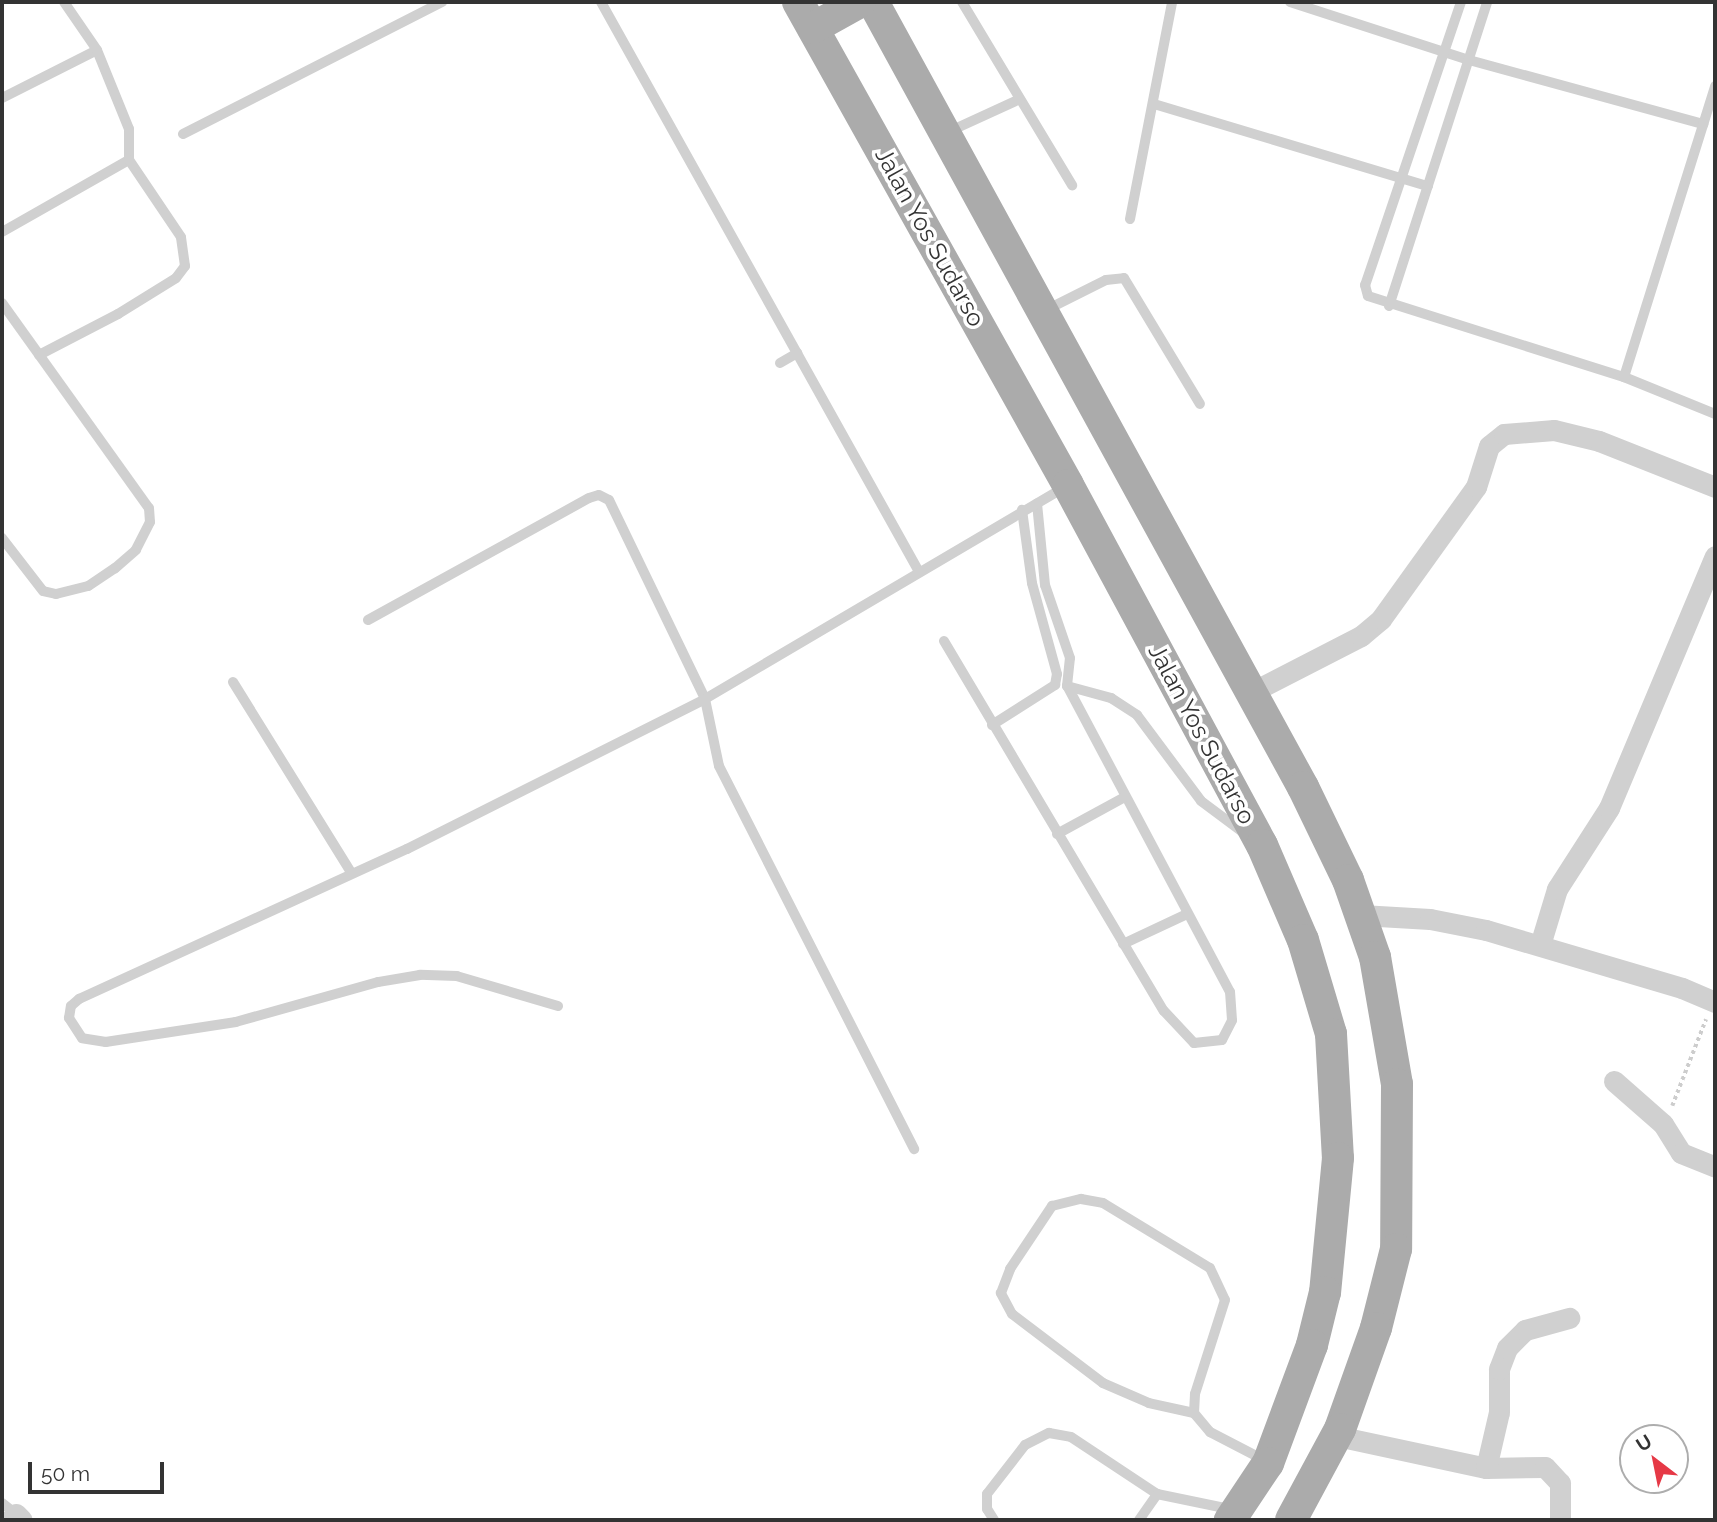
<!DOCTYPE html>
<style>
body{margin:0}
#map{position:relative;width:1717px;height:1522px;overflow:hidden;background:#fff;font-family:Raleway,sans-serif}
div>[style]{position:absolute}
.path>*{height:3.5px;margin-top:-1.75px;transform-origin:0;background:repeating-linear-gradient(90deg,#cdcdcd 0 3.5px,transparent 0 7px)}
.service>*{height:10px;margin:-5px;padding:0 5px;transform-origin:5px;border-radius:5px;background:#d0d0d0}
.minor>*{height:21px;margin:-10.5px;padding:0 10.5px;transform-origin:10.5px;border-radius:10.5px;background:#d0d0d0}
.primary>*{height:32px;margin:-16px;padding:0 16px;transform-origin:16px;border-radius:16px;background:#ababab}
span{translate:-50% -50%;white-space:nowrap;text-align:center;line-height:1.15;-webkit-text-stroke:7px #fff;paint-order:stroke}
.street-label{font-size:24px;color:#333}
.frame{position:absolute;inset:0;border:4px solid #333;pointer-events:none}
.north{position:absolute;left:1619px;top:1424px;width:70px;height:70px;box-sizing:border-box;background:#fff;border:2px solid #adadad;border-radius:50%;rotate:328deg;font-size:19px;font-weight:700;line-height:28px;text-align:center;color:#333}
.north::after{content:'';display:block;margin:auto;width:24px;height:32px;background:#e63946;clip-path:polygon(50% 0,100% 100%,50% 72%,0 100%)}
.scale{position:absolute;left:28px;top:1462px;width:136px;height:32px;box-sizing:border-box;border:4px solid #333;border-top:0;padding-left:9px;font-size:21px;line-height:24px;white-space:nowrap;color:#333;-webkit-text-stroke:5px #fff;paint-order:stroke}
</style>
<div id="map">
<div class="path">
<div style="left:1672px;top:1106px;width:93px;rotate:-68.7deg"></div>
</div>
<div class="service">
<div style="left:601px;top:2px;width:650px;rotate:60.83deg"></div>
<div style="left:962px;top:2px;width:214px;rotate:59deg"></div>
<div style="left:1290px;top:2px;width:188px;rotate:18deg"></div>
<div style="left:1469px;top:60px;width:243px;rotate:15.3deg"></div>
<div style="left:1461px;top:2px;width:299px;rotate:108.7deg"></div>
<div style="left:1365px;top:285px;width:11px;rotate:75deg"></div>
<div style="left:1368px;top:296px;width:269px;rotate:17.6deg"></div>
<div style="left:1624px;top:377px;width:98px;rotate:22.1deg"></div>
<div style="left:2px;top:98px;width:106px;rotate:-26.8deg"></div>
<div style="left:1154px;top:104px;width:286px;rotate:16.7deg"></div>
<div style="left:948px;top:132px;width:79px;rotate:-24.6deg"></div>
<div style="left:183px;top:134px;width:291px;rotate:-27deg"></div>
<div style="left:1130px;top:219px;width:221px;rotate:-79deg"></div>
<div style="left:2px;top:232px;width:146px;rotate:-29.6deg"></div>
<div style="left:129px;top:160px;width:31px;rotate:-90deg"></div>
<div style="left:129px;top:129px;width:85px;rotate:-112.1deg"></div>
<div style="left:97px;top:50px;width:58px;rotate:-124.5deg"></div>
<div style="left:2px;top:303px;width:252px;rotate:54.4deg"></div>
<div style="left:149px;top:508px;width:14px;rotate:86deg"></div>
<div style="left:150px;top:522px;width:31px;rotate:117deg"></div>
<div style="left:136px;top:550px;width:28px;rotate:139deg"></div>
<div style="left:115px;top:568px;width:32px;rotate:146deg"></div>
<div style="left:88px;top:586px;width:33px;rotate:166deg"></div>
<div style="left:56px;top:594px;width:13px;rotate:-167deg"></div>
<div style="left:43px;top:591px;width:67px;rotate:-127.7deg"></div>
<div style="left:1389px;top:306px;width:319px;rotate:-72.1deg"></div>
<div style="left:1046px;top:310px;width:67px;rotate:-26.6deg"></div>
<div style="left:1106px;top:280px;width:18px;rotate:-6deg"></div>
<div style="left:1124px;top:278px;width:147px;rotate:58.9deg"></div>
<div style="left:39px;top:355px;width:89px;rotate:-27.4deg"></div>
<div style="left:118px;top:314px;width:68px;rotate:-31.8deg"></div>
<div style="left:176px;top:278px;width:15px;rotate:-53deg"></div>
<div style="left:185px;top:266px;width:29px;rotate:-98deg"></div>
<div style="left:181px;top:237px;width:93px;rotate:-124deg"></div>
<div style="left:780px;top:363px;width:20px;rotate:-30deg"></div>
<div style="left:1624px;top:377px;width:305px;rotate:-72.6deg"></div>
<div style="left:368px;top:620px;width:252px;rotate:-28.9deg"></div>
<div style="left:589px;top:498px;width:10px;rotate:-17deg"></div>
<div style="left:599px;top:495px;width:11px;rotate:27deg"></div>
<div style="left:609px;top:500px;width:221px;rotate:64.2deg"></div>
<div style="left:705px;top:699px;width:68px;rotate:78.2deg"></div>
<div style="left:719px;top:766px;width:430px;rotate:63deg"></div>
<div style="left:944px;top:641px;width:430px;rotate:59.3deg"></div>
<div style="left:1164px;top:1011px;width:44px;rotate:46.8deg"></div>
<div style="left:1194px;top:1043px;width:28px;rotate:-6deg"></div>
<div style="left:1222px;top:1040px;width:22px;rotate:-63deg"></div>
<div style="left:1232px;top:1020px;width:28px;rotate:-94deg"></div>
<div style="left:1230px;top:992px;width:347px;rotate:-118deg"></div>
<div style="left:1067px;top:686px;width:28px;rotate:-84deg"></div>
<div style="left:1070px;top:658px;width:77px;rotate:-108.9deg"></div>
<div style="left:1045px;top:585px;width:82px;rotate:-95.6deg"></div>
<div style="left:233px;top:682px;width:224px;rotate:58.2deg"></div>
<div style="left:1067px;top:686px;width:46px;rotate:15.3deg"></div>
<div style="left:1111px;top:698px;width:31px;rotate:33deg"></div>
<div style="left:1137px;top:715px;width:107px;rotate:53.3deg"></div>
<div style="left:1201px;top:801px;width:59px;rotate:36.7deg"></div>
<div style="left:992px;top:725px;width:75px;rotate:-32.4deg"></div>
<div style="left:1055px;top:685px;width:11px;rotate:-80deg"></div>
<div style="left:1057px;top:674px;width:94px;rotate:-105.4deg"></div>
<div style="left:1032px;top:583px;width:74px;rotate:-97.8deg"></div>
<div style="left:1057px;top:834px;width:77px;rotate:-28.6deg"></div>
<div style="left:1123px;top:944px;width:71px;rotate:-25.1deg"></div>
<div style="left:558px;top:1006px;width:105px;rotate:-163.5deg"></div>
<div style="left:457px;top:976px;width:37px;rotate:-178deg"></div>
<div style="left:420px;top:975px;width:43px;rotate:170.5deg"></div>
<div style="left:378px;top:982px;width:148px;rotate:164.3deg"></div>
<div style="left:236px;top:1022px;width:132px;rotate:171.3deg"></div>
<div style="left:106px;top:1042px;width:24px;rotate:-171deg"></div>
<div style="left:82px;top:1038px;width:24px;rotate:-123deg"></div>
<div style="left:69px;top:1018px;width:12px;rotate:-81deg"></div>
<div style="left:71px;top:1006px;width:11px;rotate:-41deg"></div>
<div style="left:79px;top:999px;width:361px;rotate:-24.6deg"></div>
<div style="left:407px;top:849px;width:334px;rotate:-26.7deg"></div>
<div style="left:705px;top:699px;width:419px;rotate:-30.5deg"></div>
<div style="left:1194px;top:1413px;width:46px;rotate:-167.5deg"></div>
<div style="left:1149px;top:1403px;width:50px;rotate:-156.5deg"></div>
<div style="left:1103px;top:1383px;width:114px;rotate:-142.8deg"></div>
<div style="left:1012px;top:1314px;width:24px;rotate:-118deg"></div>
<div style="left:1001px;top:1293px;width:26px;rotate:-69deg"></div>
<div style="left:1010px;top:1269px;width:76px;rotate:-56.3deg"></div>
<div style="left:1052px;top:1206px;width:30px;rotate:-14deg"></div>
<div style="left:1081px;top:1199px;width:22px;rotate:10deg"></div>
<div style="left:1103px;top:1203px;width:125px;rotate:31.3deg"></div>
<div style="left:1210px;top:1268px;width:35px;rotate:65deg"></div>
<div style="left:1225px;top:1300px;width:99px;rotate:107.7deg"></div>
<div style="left:1195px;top:1394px;width:19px;rotate:93deg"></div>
<div style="left:1194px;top:1413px;width:25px;rotate:50deg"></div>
<div style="left:1210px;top:1432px;width:63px;rotate:27.4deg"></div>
<div style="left:2px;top:1503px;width:18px;rotate:38deg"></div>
<div style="left:994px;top:1520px;width:13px;rotate:-122deg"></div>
<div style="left:987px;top:1509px;width:15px;rotate:-90deg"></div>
<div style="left:987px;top:1494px;width:62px;rotate:-52.2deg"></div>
<div style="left:1025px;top:1445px;width:27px;rotate:-27deg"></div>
<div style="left:1049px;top:1433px;width:22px;rotate:10deg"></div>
<div style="left:1071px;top:1437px;width:103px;rotate:33.5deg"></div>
<div style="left:1157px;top:1494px;width:79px;rotate:11.7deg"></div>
<div style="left:1139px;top:1520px;width:32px;rotate:-55deg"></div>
</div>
<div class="minor">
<div style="left:1250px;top:693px;width:125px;rotate:-27.2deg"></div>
<div style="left:1361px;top:636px;width:26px;rotate:-40deg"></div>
<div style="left:1381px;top:619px;width:163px;rotate:-54.3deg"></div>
<div style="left:1476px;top:487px;width:43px;rotate:-72.4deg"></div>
<div style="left:1489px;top:446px;width:19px;rotate:-39deg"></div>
<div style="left:1504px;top:434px;width:50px;rotate:-4.6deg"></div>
<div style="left:1554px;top:430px;width:46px;rotate:13.7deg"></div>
<div style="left:1599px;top:441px;width:125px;rotate:21.6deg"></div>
<div style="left:1361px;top:915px;width:69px;rotate:3.3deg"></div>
<div style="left:1430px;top:919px;width:57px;rotate:11.1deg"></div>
<div style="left:1486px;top:930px;width:204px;rotate:16.5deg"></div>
<div style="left:1682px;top:988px;width:36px;rotate:23deg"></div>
<div style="left:1540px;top:945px;width:59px;rotate:-73.1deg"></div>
<div style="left:1557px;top:889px;width:96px;rotate:-57.3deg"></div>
<div style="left:1609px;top:808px;width:273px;rotate:-67.2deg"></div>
<div style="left:1614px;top:1081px;width:65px;rotate:41.3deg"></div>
<div style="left:1663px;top:1124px;width:34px;rotate:58deg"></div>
<div style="left:1681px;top:1153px;width:37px;rotate:22deg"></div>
<div style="left:1337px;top:1436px;width:152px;rotate:12.1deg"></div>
<div style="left:1486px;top:1468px;width:59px;rotate:-1deg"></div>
<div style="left:1545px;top:1467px;width:22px;rotate:47deg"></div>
<div style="left:1560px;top:1483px;width:37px;rotate:90deg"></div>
<div style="left:1486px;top:1468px;width:57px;rotate:-76.9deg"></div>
<div style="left:1499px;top:1412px;width:43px;rotate:-90deg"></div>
<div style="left:1499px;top:1369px;width:22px;rotate:-69deg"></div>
<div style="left:1507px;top:1348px;width:25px;rotate:-45deg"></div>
<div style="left:1525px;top:1330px;width:46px;rotate:-15.3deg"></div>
<div style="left:10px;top:1520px;width:8px;rotate:-45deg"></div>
<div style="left:16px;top:1514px;width:8px;rotate:45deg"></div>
</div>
<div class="primary">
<div style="left:798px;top:2px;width:553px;rotate:60.79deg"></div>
<div style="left:1068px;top:485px;width:409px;rotate:61.7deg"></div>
<div style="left:1262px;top:845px;width:103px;rotate:66.7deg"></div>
<div style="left:1303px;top:940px;width:98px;rotate:73.4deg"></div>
<div style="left:1331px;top:1034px;width:124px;rotate:86.8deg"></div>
<div style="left:1338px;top:1158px;width:135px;rotate:95.5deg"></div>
<div style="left:1325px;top:1292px;width:55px;rotate:103.8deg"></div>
<div style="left:1312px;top:1345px;width:126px;rotate:110.4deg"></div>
<div style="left:1268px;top:1463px;width:69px;rotate:123.7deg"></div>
<div style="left:873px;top:2px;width:895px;rotate:61.29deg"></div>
<div style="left:1303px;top:787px;width:103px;rotate:64.2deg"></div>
<div style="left:1348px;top:880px;width:82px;rotate:70.7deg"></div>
<div style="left:1375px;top:957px;width:129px;rotate:80.2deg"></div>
<div style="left:1397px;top:1084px;width:165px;rotate:90.3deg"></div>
<div style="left:1396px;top:1249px;width:81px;rotate:104.2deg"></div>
<div style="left:1376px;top:1328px;width:107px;rotate:109.6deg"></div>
<div style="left:1340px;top:1429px;width:103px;rotate:118.3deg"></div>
<div style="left:813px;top:28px;width:54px;rotate:-29deg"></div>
</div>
<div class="street-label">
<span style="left:930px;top:237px;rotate:61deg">Jalan Yos Sudarso</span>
<span style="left:1202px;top:734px;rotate:62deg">Jalan Yos Sudarso</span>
</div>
<div class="frame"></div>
<div class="north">U</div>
<div class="scale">50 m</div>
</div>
